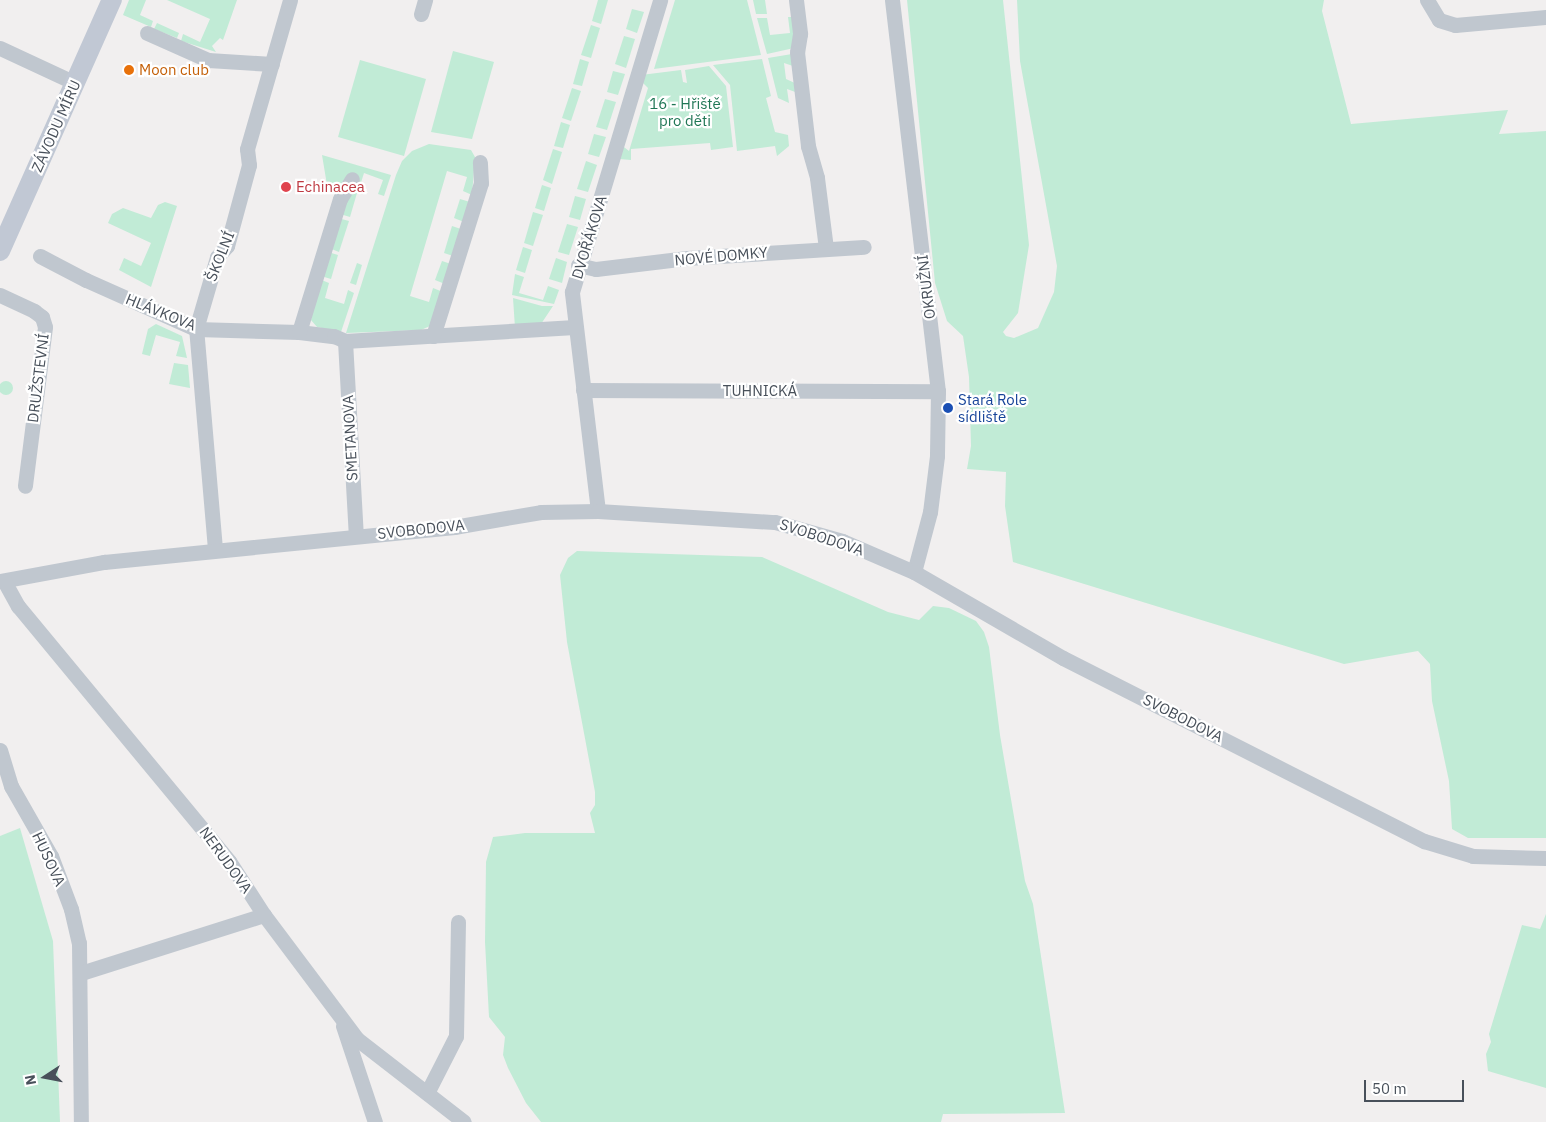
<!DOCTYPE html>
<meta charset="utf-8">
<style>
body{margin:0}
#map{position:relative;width:1546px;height:1122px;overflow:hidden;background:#f1efef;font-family:"IBM Plex Sans",sans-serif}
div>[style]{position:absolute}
.green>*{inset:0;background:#c1ebd6}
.round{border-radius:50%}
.street>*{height:15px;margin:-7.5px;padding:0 7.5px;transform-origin:7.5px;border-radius:7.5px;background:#c0c7cf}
.secondary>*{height:20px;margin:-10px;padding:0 10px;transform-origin:10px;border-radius:10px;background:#c1c8d4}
.dots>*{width:14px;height:14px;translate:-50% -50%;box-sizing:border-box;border:2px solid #fff;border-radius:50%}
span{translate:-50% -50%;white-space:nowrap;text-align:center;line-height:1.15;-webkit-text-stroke:4.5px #fff;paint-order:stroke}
.food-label{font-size:15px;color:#c56008}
.left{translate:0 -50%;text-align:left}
.park-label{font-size:15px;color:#1f7655}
.street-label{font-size:15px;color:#48505a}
.health-label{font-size:15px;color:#be3a42}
.transit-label{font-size:15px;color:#164399}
.north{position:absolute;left:20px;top:1052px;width:50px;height:50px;-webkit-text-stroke:4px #fff;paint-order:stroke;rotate:259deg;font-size:14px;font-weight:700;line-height:20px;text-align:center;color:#48505a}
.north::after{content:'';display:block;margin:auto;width:18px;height:22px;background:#48505a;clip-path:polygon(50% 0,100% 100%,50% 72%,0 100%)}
.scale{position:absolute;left:1364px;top:1080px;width:100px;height:22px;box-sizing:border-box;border:2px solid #48505a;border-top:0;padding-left:6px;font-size:15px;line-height:18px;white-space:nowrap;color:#48505a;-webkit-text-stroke:4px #fff;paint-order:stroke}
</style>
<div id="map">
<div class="green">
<div style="clip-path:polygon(129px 0,146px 0,140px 15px,153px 21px,151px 27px,123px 15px)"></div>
<div style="clip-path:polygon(167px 0,237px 0,223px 40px,220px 38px,212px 46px,216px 52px,181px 41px,183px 34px,200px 42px,210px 19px)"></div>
<div style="clip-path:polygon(598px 0,608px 0,601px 24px,592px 21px)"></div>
<div style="clip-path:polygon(675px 0,747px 0,761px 55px,654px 69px)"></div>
<div style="clip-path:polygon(753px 0,765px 0,767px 14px,756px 14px)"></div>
<div style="clip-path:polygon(907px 0,1003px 0,1029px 245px,1018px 313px,1003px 332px,1006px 336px,1014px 338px,1038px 328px,1054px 292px,1057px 266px,1020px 61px,1017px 0,1324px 0,1322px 11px,1351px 124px,1508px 110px,1499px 134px,1546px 131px,1546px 838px,1468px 838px,1452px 829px,1449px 781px,1432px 701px,1430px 664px,1418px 651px,1344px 664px,1013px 562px,1005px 506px,1006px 472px,967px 469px,971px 446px,969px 377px,963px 336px,947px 321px,935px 283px)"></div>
<div style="clip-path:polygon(632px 9px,644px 12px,637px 33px,626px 29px)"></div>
<div style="clip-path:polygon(788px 17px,794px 17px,794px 48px,767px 54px,757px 18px,767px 18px,770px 35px,790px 33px)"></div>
<div style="clip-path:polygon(157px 23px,179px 33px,177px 38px,154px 29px)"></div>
<div style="clip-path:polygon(591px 25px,600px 28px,591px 58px,581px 55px)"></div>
<div style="clip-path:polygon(624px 36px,635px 39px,626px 68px,615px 64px)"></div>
<div style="clip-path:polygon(453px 51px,494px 62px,472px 139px,431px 132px)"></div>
<div style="clip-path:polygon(792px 54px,793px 66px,784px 63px,786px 79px,797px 84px,798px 93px,787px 89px,789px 103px,778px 98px,768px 58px)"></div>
<div style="clip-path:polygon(580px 59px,589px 62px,582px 86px,573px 84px)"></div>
<div style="clip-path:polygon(762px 59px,771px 96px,766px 98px,775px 132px,788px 135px,789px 146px,777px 156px,775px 146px,737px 151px,730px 85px,713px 65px)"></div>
<div style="clip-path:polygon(360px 60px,426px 79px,404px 156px,338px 137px)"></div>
<div style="clip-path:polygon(709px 66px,726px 86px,733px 147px,711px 150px,710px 143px,631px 149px,631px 160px,619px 159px,620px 144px,629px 151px,648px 88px,640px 80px,641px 75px,681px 70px,683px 82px,687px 83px,685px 70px)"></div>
<div style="clip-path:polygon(613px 71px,625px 74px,618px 95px,607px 92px)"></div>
<div style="clip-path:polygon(572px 88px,581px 91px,571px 121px,562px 118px)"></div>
<div style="clip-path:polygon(605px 99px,616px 102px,607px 130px,596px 127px)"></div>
<div style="clip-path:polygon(561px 122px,570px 125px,563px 148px,554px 146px)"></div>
<div style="clip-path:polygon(594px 134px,606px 137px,599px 157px,588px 154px)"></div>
<div style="clip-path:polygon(429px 144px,471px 150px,475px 157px,472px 195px,463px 191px,467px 177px,447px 171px,410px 296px,429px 302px,433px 288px,443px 292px,430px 326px,421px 330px,346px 333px,396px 175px,402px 161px,412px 151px)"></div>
<div style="clip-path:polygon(553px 149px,562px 152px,552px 184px,543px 180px)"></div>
<div style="clip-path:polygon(322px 155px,391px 175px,384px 196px,378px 194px,383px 180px,364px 173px,359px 189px,327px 185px)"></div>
<div style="clip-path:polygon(586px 161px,597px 165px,588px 192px,577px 189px)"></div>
<div style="clip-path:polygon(542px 185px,551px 188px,544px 211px,535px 208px)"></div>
<div style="clip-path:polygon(349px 190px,357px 193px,350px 217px,340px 214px)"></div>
<div style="clip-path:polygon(575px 196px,586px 199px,580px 220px,569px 217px)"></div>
<div style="clip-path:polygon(460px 199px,470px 202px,464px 222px,454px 218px)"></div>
<div style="clip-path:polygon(165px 202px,177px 206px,151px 287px,119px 270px,124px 258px,141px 266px,151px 243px,108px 223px,112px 214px,123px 208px,151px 218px,158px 205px)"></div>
<div style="clip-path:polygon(533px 212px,543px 215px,533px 246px,524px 243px)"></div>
<div style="clip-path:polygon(338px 218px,349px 221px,339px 252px,329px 248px)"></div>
<div style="clip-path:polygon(567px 224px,578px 227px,569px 255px,558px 252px)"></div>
<div style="clip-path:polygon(452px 226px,461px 229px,453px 256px,444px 253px)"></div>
<div style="clip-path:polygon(523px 247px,532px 250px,525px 273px,516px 270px)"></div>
<div style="clip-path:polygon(328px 252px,338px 255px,331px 279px,321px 276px)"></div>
<div style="clip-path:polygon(556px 258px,567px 262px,562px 283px,549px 279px)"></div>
<div style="clip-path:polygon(442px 261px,451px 264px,445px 284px,435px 280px)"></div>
<div style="clip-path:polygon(357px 263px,362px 265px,356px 285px,350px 283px)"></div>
<div style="clip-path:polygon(515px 274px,524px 277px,519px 293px,543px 300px,548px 286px,559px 290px,554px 304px,512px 295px)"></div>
<div style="clip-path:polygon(319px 279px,329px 283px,325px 298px,344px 304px,348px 290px,354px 293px,341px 332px,317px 327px,311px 320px)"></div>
<div style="clip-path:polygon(513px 298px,542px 306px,553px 306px,541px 324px,515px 328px)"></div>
<div style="clip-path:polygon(156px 324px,182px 336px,187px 358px,176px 356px,180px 342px,156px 335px,150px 356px,142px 354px,148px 329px)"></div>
<div style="clip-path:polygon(174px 363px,188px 365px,190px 388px,169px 384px)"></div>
<div class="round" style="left:-1px;top:381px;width:14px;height:14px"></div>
<div style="clip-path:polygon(577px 551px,762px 557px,888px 612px,919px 620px,933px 606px,949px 608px,976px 621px,984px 632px,989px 647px,1000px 735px,1025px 881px,1033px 904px,1065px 1113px,943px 1114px,941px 1122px,541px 1122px,526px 1103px,508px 1068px,503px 1055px,505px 1037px,489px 1017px,485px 942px,486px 862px,493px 837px,525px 833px,595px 833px,590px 813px,595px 805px,595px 792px,567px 642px,560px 575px,568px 558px)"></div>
<div style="clip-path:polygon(20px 828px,53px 941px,60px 1122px,0 1122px,0 836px)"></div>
<div style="clip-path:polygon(1546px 914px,1546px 1088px,1488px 1071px,1486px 1054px,1491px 1042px,1489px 1034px,1522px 925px,1540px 929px)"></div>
</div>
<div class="street">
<div style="left:796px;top:0;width:34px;rotate:83deg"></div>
<div style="left:800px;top:34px;width:18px;rotate:99deg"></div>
<div style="left:797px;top:52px;width:95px;rotate:83.3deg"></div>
<div style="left:808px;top:146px;width:33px;rotate:74deg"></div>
<div style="left:817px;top:178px;width:71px;rotate:82.7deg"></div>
<div style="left:892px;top:0;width:394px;rotate:83.3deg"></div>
<div style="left:938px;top:391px;width:65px;rotate:90.9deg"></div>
<div style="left:937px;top:456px;width:56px;rotate:97.1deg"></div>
<div style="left:930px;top:512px;width:62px;rotate:104.9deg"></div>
<div style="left:1427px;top:0;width:23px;rotate:59deg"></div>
<div style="left:1439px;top:20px;width:17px;rotate:17deg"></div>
<div style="left:1455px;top:25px;width:91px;rotate:-5deg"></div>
<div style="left:421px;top:14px;width:15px;rotate:-74deg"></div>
<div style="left:147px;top:33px;width:67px;rotate:23.9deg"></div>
<div style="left:208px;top:60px;width:64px;rotate:3.6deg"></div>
<div style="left:0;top:48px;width:83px;rotate:25deg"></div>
<div style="left:40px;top:256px;width:52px;rotate:27.6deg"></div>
<div style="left:86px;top:280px;width:120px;rotate:24deg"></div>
<div style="left:196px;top:329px;width:103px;rotate:1.7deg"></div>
<div style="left:299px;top:332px;width:35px;rotate:7deg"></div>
<div style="left:334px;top:336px;width:12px;rotate:24deg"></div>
<div style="left:345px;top:341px;width:230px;rotate:-3.5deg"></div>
<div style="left:578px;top:265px;width:18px;rotate:13deg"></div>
<div style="left:596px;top:269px;width:92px;rotate:-6.9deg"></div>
<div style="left:687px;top:258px;width:177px;rotate:-3.6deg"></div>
<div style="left:0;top:295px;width:38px;rotate:25deg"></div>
<div style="left:34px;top:311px;width:10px;rotate:37deg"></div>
<div style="left:42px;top:317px;width:10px;rotate:73deg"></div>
<div style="left:45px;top:327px;width:160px;rotate:97.2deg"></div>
<div style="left:299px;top:332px;width:139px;rotate:-72.9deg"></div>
<div style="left:340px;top:199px;width:23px;rotate:-59deg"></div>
<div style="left:433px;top:336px;width:160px;rotate:-72.6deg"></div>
<div style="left:481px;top:183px;width:21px;rotate:-93deg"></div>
<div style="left:345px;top:341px;width:194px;rotate:86.8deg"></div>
<div style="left:583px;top:390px;width:355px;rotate:0.2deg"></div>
<div style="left:598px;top:511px;width:221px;rotate:-96.8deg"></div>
<div style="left:572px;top:292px;width:305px;rotate:-73.2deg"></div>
<div style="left:215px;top:549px;width:221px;rotate:-94.9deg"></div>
<div style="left:196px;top:329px;width:75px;rotate:-73.7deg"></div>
<div style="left:217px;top:257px;width:15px;rotate:-48deg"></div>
<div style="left:227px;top:246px;width:84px;rotate:-74.8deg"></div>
<div style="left:249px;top:165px;width:16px;rotate:-97deg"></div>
<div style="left:247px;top:149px;width:155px;rotate:-73.9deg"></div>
<div style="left:0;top:581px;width:106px;rotate:-10.4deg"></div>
<div style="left:104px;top:562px;width:352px;rotate:-5.7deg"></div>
<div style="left:454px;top:527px;width:88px;rotate:-9.8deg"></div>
<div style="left:541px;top:512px;width:57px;rotate:-1deg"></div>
<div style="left:598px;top:511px;width:177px;rotate:3.6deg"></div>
<div style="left:775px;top:522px;width:70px;rotate:15.8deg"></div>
<div style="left:842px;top:541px;width:78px;rotate:23.3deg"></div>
<div style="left:914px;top:572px;width:172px;rotate:30deg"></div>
<div style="left:1063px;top:658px;width:405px;rotate:26.9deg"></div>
<div style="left:1424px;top:841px;width:51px;rotate:17deg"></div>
<div style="left:1473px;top:856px;width:73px;rotate:1.6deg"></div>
<div style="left:4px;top:581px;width:29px;rotate:61deg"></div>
<div style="left:18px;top:606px;width:331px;rotate:50.4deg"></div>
<div style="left:229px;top:861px;width:64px;rotate:57.1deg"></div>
<div style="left:264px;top:915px;width:155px;rotate:53.1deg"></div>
<div style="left:357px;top:1039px;width:135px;rotate:37.8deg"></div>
<div style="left:0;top:750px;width:38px;rotate:73deg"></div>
<div style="left:11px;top:786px;width:81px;rotate:60.3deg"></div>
<div style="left:51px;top:856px;width:57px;rotate:69.3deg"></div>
<div style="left:71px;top:909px;width:35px;rotate:77deg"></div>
<div style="left:79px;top:943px;width:179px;rotate:89.4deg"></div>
<div style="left:81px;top:973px;width:192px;rotate:-17.6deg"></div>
<div style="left:343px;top:1026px;width:101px;rotate:71.6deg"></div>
<div style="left:427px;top:1093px;width:64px;rotate:-63deg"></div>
<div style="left:456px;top:1036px;width:114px;rotate:-89deg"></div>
</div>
<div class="secondary">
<div style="left:0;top:251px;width:275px;rotate:-66deg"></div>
</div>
<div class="dots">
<div style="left:129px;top:70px;background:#e8710a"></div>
<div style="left:286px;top:187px;background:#e0444e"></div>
<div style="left:948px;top:408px;background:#1a4fb4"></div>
</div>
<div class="food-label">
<span class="left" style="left:139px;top:70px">Moon club</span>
</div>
<div class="park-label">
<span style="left:685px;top:112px">16 - Hřiště<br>pro děti</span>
</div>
<div class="street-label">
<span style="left:56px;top:126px;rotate:-66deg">ZÁVODU MÍRU</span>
<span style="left:589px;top:237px;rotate:-73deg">DVOŘÁKOVA</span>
<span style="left:220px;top:256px;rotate:-68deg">ŠKOLNÍ</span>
<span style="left:721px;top:256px;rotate:-5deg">NOVÉ DOMKY</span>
<span style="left:926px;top:287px;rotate:-97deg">OKRUŽNÍ</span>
<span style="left:161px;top:312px;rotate:22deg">HLÁVKOVA</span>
<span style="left:38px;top:378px;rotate:-83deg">DRUŽSTEVNÍ</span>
<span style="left:760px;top:391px">TUHNICKÁ</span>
<span style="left:350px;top:438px;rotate:-93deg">SMETANOVA</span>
<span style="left:421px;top:529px;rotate:-6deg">SVOBODOVA</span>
<span style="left:822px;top:537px;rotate:18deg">SVOBODOVA</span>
<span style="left:1183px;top:718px;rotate:27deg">SVOBODOVA</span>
<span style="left:49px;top:859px;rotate:65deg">HUSOVA</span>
<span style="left:226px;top:860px;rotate:54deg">NERUDOVA</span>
</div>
<div class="health-label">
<span class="left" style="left:296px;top:187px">Echinacea</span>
</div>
<div class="transit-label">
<span class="left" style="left:958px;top:408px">Stará Role<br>sídliště</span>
</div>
<div class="north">N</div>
<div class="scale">50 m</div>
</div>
